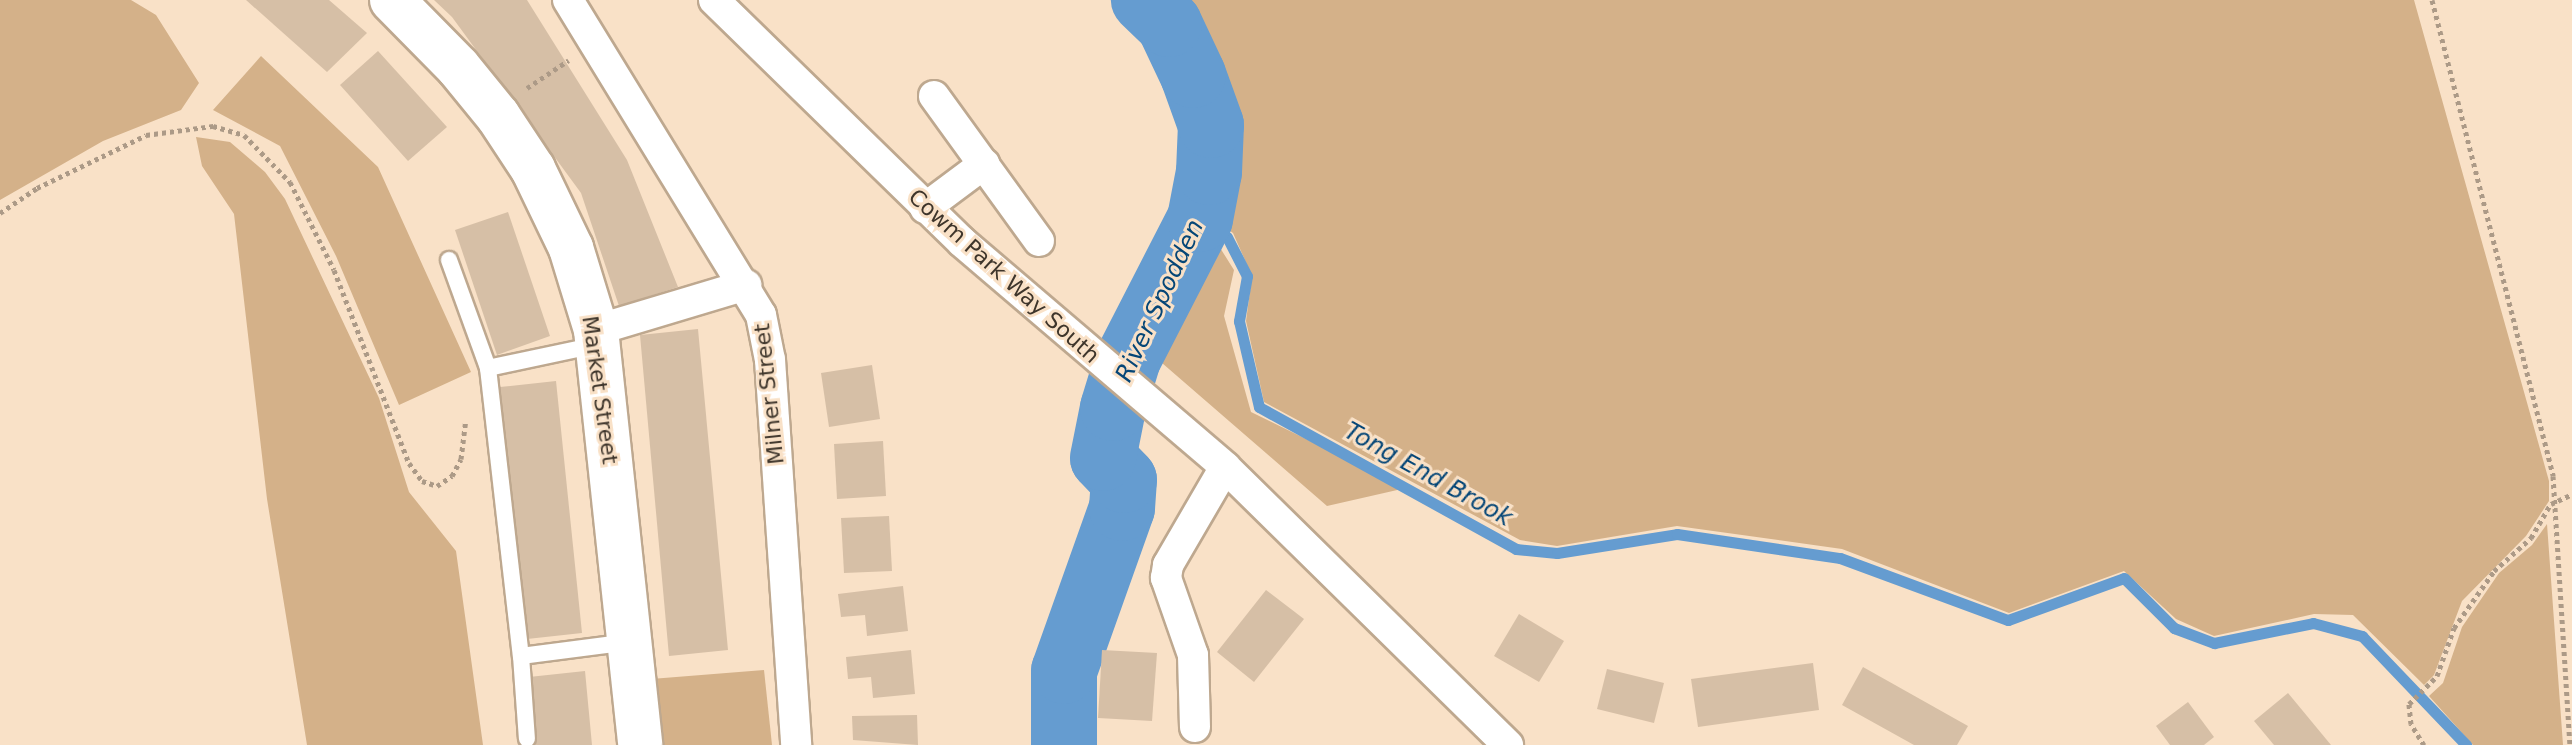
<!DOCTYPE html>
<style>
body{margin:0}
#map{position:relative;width:2572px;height:745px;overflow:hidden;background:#f9e1c7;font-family:"DejaVu Sans",sans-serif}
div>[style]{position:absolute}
.green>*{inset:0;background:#d4b189}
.stream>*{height:11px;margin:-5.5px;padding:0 5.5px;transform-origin:5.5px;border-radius:5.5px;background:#659cd0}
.river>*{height:66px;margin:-33px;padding:0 33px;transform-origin:33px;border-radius:33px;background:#659cd0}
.building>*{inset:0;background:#d6bfa6}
.path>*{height:5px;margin-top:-2.5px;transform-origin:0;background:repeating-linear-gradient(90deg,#ac9a87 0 4px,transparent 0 8px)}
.roads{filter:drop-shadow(2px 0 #bea88f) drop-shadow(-2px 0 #bea88f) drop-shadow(0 2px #bea88f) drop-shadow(0 -2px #bea88f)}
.service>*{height:16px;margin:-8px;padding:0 8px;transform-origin:8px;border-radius:8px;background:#fff}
.minor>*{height:30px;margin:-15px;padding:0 15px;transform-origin:15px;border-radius:15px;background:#fff}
.primary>*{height:44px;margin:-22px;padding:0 22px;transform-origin:22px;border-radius:22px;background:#fff}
span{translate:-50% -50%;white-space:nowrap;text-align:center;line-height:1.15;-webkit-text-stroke:6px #f9e1c7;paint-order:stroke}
.street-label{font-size:22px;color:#3e352b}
.water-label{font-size:24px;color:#054677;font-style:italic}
</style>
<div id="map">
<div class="green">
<div style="clip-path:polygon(0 0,131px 0,156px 15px,199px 83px,181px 110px,103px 141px,0 200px)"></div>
<div style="clip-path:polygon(1165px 0,2414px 0,2549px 481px,2549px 501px,2526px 536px,2462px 601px,2434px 675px,2424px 685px,2353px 615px,2314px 614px,2214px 636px,2176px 619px,2124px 571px,2009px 613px,1842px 549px,1677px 526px,1557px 546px,1520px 540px,1264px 402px,1246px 321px,1252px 276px,1233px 233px,1213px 219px,1223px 132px,1182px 19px)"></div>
<div style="clip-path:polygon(261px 56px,378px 167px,471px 372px,399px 405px,336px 256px,280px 146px,213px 110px)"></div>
<div style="clip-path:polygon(196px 137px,230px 142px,265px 172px,285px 199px,379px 398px,409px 492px,456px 551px,483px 745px,307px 745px,267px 499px,234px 214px,202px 166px)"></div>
<div style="clip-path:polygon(1212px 235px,1234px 270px,1224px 316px,1251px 412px,1406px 488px,1327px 506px,1147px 350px,1200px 246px)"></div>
<div style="clip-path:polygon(2547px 524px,2563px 745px,2473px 745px,2429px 696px,2443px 683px,2462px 627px,2499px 573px,2532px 545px)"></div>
<div style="clip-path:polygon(764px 670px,772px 745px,659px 745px,651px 679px)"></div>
</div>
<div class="stream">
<div style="left:1200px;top:219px;width:32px;rotate:34deg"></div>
<div style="left:1227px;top:237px;width:44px;rotate:62.9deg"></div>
<div style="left:1247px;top:276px;width:46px;rotate:100.1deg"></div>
<div style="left:1239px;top:321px;width:88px;rotate:76.9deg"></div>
<div style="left:1259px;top:407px;width:294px;rotate:28.9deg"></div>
<div style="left:1516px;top:549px;width:41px;rotate:5.6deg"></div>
<div style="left:1557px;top:553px;width:121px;rotate:-9deg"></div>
<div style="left:1677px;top:534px;width:165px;rotate:8.4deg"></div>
<div style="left:1840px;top:558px;width:179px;rotate:20.3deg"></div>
<div style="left:2008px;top:620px;width:123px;rotate:-19.9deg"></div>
<div style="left:2124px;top:578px;width:71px;rotate:45deg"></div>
<div style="left:2174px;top:628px;width:43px;rotate:20.6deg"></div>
<div style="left:2214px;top:643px;width:101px;rotate:-11.4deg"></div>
<div style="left:2313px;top:623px;width:51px;rotate:14.9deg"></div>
<div style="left:2362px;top:636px;width:151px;rotate:46.3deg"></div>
</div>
<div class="river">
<div style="left:1064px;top:745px;width:74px;rotate:-90deg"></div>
<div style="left:1064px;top:671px;width:173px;rotate:-70.4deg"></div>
<div style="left:1122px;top:508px;width:28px;rotate:-86deg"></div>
<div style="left:1124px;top:480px;width:30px;rotate:-134deg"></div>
<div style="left:1103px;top:458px;width:51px;rotate:-78.7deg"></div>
<div style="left:1113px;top:408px;width:51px;rotate:-73deg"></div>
<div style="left:1128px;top:359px;width:157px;rotate:-62.8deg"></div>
<div style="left:1200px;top:219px;width:48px;rotate:-79.2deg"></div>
<div style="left:1209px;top:172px;width:47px;rotate:-87.6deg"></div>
<div style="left:1211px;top:125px;width:53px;rotate:-109.8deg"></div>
<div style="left:1193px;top:75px;width:56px;rotate:-115.2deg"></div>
<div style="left:1169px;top:24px;width:35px;rotate:-136deg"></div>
</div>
<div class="building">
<div style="clip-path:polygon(246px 0,329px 0,367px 33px,327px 72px)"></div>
<div style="clip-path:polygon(434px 0,527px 0,627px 160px,678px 287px,619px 306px,581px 193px,452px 17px)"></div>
<div style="clip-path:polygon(378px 51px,447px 127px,408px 161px,340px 85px)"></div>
<div style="clip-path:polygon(508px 212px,550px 336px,497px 355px,455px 230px)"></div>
<div style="clip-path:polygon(698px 329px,728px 650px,669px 656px,640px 335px)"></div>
<div style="clip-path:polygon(872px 365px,880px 419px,829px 427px,821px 373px)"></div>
<div style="clip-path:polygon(556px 381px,582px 633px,527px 639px,500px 387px)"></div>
<div style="clip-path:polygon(883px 441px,886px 496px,837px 499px,834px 444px)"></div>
<div style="clip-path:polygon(889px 516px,892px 571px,844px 573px,841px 518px)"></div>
<div style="clip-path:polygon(903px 586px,908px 631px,867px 636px,865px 615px,841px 617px,838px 594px)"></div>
<div style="clip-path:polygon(1266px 590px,1304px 619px,1254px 682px,1217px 652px)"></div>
<div style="clip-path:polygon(1519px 614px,1564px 641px,1539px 682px,1494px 656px)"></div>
<div style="clip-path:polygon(911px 650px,915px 694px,873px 698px,871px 677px,848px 679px,846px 657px)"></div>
<div style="clip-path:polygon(1102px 650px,1157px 653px,1152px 721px,1098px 718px)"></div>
<div style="clip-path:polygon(1813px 663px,1819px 710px,1698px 727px,1691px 679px)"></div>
<div style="clip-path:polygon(1863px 667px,1968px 726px,1957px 745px,1914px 745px,1842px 705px)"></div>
<div style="clip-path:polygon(1607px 669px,1664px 683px,1654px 723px,1597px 709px)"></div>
<div style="clip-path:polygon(585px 671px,592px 745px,536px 745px,529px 677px)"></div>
<div style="clip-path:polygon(2288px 693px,2331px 745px,2274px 745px,2254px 721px)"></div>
<div style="clip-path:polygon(2188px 702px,2214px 737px,2204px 745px,2170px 745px,2156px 726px)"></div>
<div style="clip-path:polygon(917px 715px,918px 745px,853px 740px,852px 716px)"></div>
</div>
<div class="path">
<div style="left:2432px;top:0;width:491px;rotate:75.7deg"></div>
<div style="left:2553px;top:476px;width:270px;rotate:86.4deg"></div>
<div style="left:527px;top:88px;width:50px;rotate:-33.7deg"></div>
<div style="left:0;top:213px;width:45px;rotate:-34deg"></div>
<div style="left:37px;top:188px;width:121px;rotate:-25.9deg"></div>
<div style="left:146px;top:135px;width:68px;rotate:-7.7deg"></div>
<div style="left:213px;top:126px;width:32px;rotate:16deg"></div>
<div style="left:244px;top:135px;width:66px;rotate:45.6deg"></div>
<div style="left:290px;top:182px;width:98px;rotate:63.4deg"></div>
<div style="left:334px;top:270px;width:207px;rotate:68.8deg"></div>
<div style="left:409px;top:463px;width:22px;rotate:54deg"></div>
<div style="left:422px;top:481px;width:16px;rotate:18deg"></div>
<div style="left:437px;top:486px;width:18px;rotate:-34deg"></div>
<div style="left:452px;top:476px;width:19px;rotate:-62deg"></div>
<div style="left:461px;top:459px;width:39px;rotate:-83deg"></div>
<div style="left:2424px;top:745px;width:25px;rotate:-122deg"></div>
<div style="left:2411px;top:724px;width:20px;rotate:-96deg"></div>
<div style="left:2409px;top:704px;width:40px;rotate:-45deg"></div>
<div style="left:2437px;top:676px;width:51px;rotate:-70.5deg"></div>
<div style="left:2454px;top:628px;width:70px;rotate:-54.9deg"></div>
<div style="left:2494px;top:571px;width:50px;rotate:-41.7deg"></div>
<div style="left:2531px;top:538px;width:39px;rotate:-60deg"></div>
<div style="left:2551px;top:504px;width:23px;rotate:-25deg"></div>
</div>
<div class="roads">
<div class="service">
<div style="left:449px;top:260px;width:115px;rotate:70.1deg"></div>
<div style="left:488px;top:368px;width:290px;rotate:83.5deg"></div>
<div style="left:521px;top:656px;width:109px;rotate:-7.4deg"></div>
<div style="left:488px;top:368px;width:110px;rotate:-12deg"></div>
<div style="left:521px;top:656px;width:83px;rotate:85.9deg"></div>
</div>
<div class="minor">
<div style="left:568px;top:0;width:369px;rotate:58.5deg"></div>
<div style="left:761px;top:315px;width:46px;rotate:78.7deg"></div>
<div style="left:770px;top:360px;width:386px;rotate:86.1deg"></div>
<div style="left:714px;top:0;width:347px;rotate:44.3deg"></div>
<div style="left:962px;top:242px;width:346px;rotate:40.5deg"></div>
<div style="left:1225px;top:467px;width:397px;rotate:44.5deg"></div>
<div style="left:934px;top:96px;width:179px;rotate:54.1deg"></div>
<div style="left:925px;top:208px;width:74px;rotate:-36.7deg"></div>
<div style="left:596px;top:330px;width:157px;rotate:-16.7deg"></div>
<div style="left:1195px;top:727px;width:72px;rotate:-91.6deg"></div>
<div style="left:1193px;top:655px;width:82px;rotate:-109.3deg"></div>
<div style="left:1166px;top:578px;width:13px;rotate:-81deg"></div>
<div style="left:1168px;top:565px;width:113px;rotate:-59.8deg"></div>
</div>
<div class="primary">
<div style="left:392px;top:0;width:94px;rotate:45.4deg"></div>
<div style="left:458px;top:67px;width:63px;rotate:50.8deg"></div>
<div style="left:498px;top:116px;width:64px;rotate:56.6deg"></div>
<div style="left:533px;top:169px;width:88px;rotate:64.3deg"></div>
<div style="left:571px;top:248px;width:86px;rotate:73deg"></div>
<div style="left:596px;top:330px;width:417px;rotate:83.9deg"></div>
</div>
</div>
<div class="street-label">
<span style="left:1004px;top:276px;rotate:42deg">Cowm Park Way South</span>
<span style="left:600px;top:390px;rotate:82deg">Market Street</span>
<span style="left:769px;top:394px;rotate:-96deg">Milner Street</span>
</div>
<div class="water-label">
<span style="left:1160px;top:301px;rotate:-65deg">River Spodden</span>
<span style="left:1428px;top:475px;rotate:29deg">Tong End Brook</span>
</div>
</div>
